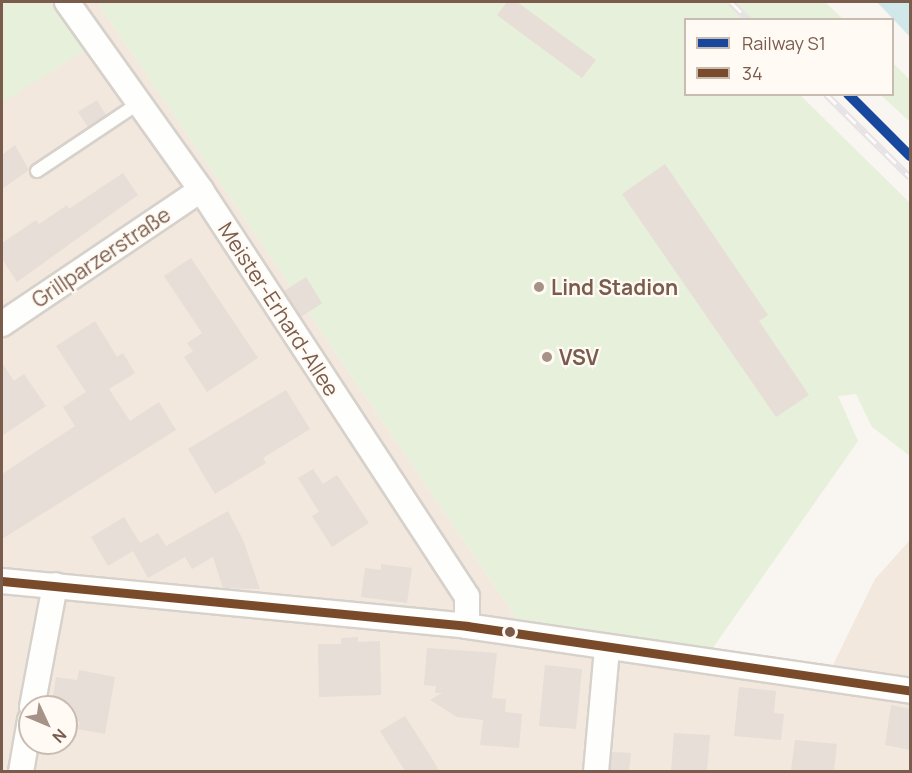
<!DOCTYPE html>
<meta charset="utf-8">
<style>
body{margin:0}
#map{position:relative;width:912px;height:773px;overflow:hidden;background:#f9f5f0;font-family:Manrope,sans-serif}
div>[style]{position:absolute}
.residential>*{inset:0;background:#f2e8de}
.green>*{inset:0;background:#e7f0db}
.water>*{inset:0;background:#d0e8ea}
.building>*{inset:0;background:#e6ded7}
.roads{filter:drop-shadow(2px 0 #d7d1cb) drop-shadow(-2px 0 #d7d1cb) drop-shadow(0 2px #d7d1cb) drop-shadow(0 -2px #d7d1cb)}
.service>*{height:12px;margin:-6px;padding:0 6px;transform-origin:6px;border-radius:6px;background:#fefefd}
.minor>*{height:24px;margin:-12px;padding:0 12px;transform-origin:12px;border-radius:12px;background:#fefefd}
.rail>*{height:7px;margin-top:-3.5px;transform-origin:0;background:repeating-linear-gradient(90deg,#fffaf3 0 14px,#e6e3e7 0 28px);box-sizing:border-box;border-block:2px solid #e6e3e7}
.bus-1>*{height:9px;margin:-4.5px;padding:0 4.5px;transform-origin:4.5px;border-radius:4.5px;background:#7a4b2a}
.rail-1>*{height:10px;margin:-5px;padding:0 5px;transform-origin:5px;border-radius:5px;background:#17489e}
.dots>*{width:16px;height:16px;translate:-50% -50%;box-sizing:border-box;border:3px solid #fffaf3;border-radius:50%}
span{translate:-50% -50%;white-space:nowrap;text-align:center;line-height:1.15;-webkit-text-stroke:4.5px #fffaf3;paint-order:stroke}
.street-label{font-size:21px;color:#7a5c4d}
.poi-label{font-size:21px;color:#7a5c4d;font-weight:700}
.left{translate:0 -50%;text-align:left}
.frame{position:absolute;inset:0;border:3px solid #7a5c4d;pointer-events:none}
.legend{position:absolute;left:684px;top:18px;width:210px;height:78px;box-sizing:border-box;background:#fffaf3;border:2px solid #cabbb1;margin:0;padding:8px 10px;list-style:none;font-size:18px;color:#7a5c4d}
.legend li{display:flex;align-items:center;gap:12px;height:30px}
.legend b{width:30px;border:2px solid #cabbb1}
.north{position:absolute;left:18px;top:695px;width:60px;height:60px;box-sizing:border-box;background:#fffaf3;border:2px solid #cabbb1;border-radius:50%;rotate:134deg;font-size:16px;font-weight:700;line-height:24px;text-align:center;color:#7a5c4d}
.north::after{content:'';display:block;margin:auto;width:21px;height:27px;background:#a69286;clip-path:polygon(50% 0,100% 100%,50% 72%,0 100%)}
</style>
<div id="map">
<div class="residential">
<div style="clip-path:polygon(evenodd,2px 2px,97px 2px,524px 629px,832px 667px,875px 579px,910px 540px,910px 771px,2px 772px,2px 2px,30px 707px,66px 707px,66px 743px,30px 743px,30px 707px)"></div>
</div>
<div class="green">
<div style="clip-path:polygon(2px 2px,49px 2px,84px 51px,2px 103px)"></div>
<div style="clip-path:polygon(97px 2px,825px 2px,843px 19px,686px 20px,686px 94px,800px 95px,910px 203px,910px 456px,872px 427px,856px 394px,838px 396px,858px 441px,710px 652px,524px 629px)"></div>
<div style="clip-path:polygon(893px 63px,910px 80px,910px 122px,881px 95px,892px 94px)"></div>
</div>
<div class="water">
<div style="clip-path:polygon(877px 2px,910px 2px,910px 37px)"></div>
</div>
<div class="building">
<div style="clip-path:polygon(507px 2px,517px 2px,596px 60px,582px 78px,497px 15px)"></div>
<div style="clip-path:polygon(97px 100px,106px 115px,88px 127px,78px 112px)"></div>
<div style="clip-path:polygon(15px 145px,29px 170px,2px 189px,2px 155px)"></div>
<div style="clip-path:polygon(665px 164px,768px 315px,759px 321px,809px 395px,776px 417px,622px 194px)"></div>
<div style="clip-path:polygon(123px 173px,138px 195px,17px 282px,2px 259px,2px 243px,36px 220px,39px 224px,67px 205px,69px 209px)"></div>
<div style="clip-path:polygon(191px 258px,258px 358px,207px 392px,184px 357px,193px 351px,187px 343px,202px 333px,164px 276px)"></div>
<div style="clip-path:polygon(306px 277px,322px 303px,301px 317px,284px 291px)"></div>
<div style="clip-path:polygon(95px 321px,117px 357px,123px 353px,135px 373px,109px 389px,130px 421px,159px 402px,176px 430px,2px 539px,2px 474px,75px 426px,63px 407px,86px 392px,56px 346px)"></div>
<div style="clip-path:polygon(2px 363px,14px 381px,24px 374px,46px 406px,2px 436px)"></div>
<div style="clip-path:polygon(286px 390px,310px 429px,263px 458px,266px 463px,215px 494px,188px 449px)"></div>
<div style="clip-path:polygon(313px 469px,323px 484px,337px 475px,369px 523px,332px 547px,312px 516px,319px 512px,298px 478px)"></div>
<div style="clip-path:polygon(228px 511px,243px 540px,260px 589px,223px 588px,213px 557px,192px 569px,185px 557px,148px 578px,133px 551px,108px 566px,91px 537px,124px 517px,140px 543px,158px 533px,166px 546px)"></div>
<div style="clip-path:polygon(381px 564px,412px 568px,407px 603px,361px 597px,365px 568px,381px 570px)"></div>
<div style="clip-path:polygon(358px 637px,358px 642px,380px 641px,381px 695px,319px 697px,318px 644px,341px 644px,341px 638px)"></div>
<div style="clip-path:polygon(427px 648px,497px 653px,492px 698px,506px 699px,505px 712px,522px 714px,519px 748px,480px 745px,483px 720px,457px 717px,430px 700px,442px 693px,435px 693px,436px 686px,424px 685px)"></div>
<div style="clip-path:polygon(545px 665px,582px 669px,576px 729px,539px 726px)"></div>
<div style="clip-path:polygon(79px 670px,115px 677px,105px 734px,78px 729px,80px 722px,66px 719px,66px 707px,51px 707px,56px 677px,77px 680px)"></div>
<div style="clip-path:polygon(739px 687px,776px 691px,774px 713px,784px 714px,781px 740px,734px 736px)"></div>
<div style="clip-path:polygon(891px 705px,910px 709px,910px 750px,885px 745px)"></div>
<div style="clip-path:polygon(405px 716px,433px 760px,439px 771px,405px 771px,380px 731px)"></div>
<div style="clip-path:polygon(674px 733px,710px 735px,707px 771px,671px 771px)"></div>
<div style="clip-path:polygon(795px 740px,837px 744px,834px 771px,791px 771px)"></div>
<div style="clip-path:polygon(612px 752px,631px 753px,629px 771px,610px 771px)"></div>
</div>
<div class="roads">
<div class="service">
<div style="left:37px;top:171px;width:123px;rotate:-33.7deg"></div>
</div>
<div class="minor">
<div style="left:67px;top:2px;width:231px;rotate:54.5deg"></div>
<div style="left:201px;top:190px;width:486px;rotate:56.8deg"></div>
<div style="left:467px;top:597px;width:29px;rotate:90deg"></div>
<div style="left:2px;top:324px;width:240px;rotate:-34deg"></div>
<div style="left:2px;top:581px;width:467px;rotate:5.5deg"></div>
<div style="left:467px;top:626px;width:448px;rotate:8.3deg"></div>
<div style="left:32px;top:707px;width:124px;rotate:-79.3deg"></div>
<div style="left:21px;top:772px;width:53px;rotate:-80.2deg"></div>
<div style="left:596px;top:772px;width:123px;rotate:-84.9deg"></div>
</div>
</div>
<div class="rail">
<div style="left:731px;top:2px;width:25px;rotate:45deg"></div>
<div style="left:826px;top:94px;width:118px;rotate:44.7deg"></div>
</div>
<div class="bus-1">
<div style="left:2px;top:581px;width:467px;rotate:5.5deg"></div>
<div style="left:467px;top:626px;width:448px;rotate:8.3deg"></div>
</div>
<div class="rail-1">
<div style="left:848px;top:94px;width:88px;rotate:45deg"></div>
</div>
<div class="dots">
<div style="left:539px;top:287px;background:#a69286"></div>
<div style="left:547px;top:357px;background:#a69286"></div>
<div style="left:510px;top:632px;background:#7a5c4d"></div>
</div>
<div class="street-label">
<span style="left:101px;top:257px;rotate:-34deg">Grillparzerstraße</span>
<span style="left:279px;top:309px;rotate:57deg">Meister-Erhard-Allee</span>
</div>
<div class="poi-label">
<span class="left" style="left:551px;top:287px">Lind Stadion</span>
<span class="left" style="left:559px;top:357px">VSV</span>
</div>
<div class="frame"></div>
<ul class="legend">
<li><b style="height:8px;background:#17489e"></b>Railway S1</li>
<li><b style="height:8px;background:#7a4b2a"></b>34</li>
</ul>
<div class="north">N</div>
</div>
